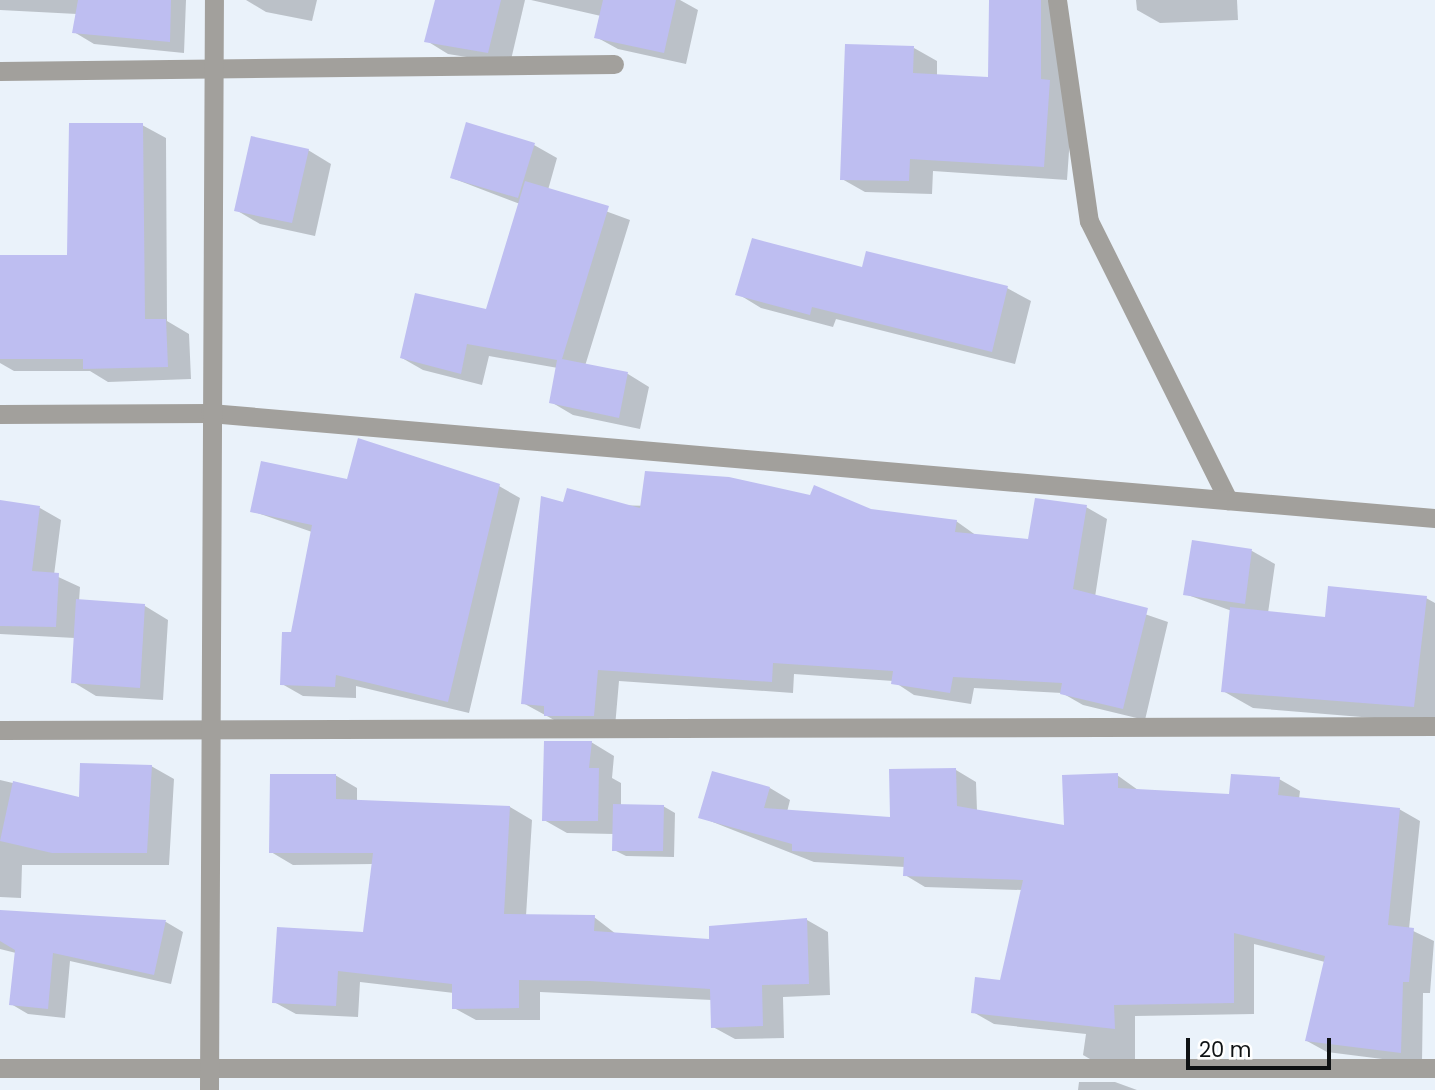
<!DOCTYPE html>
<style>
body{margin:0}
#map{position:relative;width:1435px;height:1090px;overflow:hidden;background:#eaf2fa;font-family:Poppins,sans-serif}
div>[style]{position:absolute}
.shadow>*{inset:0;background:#0003}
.building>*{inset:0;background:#bebef1}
.minor>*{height:19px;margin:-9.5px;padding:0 9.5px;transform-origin:9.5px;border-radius:9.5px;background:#a2a09c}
span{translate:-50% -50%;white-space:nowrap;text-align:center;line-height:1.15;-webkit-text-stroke:6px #fff;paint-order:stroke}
.scale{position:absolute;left:1186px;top:1038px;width:145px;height:32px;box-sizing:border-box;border:4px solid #0f1214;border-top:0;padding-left:9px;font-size:21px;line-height:24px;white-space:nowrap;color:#0f1214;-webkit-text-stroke:5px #fff;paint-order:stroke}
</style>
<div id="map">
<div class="shadow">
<div style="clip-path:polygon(0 0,186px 0,184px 53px,94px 44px,74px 32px,77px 14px,0 10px)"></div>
<div style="clip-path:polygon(246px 0,317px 0,312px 21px,266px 12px)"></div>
<div style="clip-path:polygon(437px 0,525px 0,510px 64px,448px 54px,427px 41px)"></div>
<div style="clip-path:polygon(531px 0,680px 0,698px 10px,686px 64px,618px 49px,596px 37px,601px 16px)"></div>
<div style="clip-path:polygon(990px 0,1064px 0,1073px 95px,1067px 180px,933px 171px,932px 194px,865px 192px,842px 179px,914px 48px,937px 61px,937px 76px,990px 78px)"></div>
<div style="clip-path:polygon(1136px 0,1237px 0,1238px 20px,1160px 23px,1137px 10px)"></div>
<div style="clip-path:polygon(142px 125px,166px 138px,167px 321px,189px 334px,191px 379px,108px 382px,90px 371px,14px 371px,0 363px,0 257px,68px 257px)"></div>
<div style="clip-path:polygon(534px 145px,557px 158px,548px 190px,630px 220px,585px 366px,628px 374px,649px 387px,640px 429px,573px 415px,551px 402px,558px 368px,489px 356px,482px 385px,423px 370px,402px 358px,487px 311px,520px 204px,452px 178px)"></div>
<div style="clip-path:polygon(308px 150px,331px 164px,315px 236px,260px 224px,236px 210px)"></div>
<div style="clip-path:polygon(863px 270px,1007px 288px,1031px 301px,1015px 364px,836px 319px,833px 327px,761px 308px,738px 294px)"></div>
<div style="clip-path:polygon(348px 481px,499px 486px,520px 498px,469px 713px,356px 686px,356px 698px,303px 696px,282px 684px,312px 532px,252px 511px)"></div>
<div style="clip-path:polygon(0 502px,40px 508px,61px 520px,54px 575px,80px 587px,79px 601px,145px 606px,168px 620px,163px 700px,96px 696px,73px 682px,75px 638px,0 634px)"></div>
<div style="clip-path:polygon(565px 504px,871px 511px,956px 521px,977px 536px,1030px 541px,1086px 507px,1107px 519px,1095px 597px,1168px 622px,1145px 720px,1083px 705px,1062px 693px,974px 688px,971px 704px,914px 695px,893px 681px,794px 674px,793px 693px,619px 681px,615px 727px,567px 727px,523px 703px)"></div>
<div style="clip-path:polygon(1193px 542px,1252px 551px,1275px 564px,1268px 613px,1326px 619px,1426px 598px,1435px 603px,1435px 723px,1253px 708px,1223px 691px,1232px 611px,1185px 594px)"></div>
<div style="clip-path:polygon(591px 742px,614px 756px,612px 778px,621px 783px,621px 806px,663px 806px,675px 813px,674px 857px,626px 856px,614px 850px,614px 834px,567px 833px,544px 820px)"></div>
<div style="clip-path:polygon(151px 766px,174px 779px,169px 865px,22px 865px,21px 898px,0 897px,0 780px,81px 799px)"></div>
<div style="clip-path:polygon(956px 770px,976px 782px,977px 811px,1066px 827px,1117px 775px,1138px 790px,1231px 796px,1279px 779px,1300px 791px,1299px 799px,1399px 809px,1420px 821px,1409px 929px,1434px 941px,1430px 993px,1423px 993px,1422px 1064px,1327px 1052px,1307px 1041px,1325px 962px,1254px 944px,1254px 1014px,1135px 1016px,1135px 1067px,1104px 1067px,1083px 1055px,1086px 1034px,994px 1024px,973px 1012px,1001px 982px,1022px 890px,925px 887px,905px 875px,905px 867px,814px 862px,700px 817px,770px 788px,790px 800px,787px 812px,891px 819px)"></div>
<div style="clip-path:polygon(335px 775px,357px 788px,357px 801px,510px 807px,532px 820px,526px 916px,594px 917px,616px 934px,711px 940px,807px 920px,828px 932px,830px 995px,783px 997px,784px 1038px,735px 1039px,713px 1027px,712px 1000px,540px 992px,540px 1020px,476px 1020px,454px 1008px,454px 993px,360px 982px,358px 1017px,296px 1014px,274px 1002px,364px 934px,374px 864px,293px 865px,271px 852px)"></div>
<div style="clip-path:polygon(0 912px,166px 922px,183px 932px,171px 984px,70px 961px,65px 1018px,28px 1014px,11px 1004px,16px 953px,0 949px)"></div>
<div style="clip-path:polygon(1079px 1082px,1115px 1082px,1137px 1090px,1078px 1090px)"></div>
</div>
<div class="building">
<div style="clip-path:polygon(78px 0,171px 0,170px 42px,72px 33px)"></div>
<div style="clip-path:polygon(435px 0,501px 0,488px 53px,424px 42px)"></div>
<div style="clip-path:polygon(603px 0,676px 0,664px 53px,594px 38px)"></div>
<div style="clip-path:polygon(989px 0,1041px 0,1041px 79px,1050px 80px,1044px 167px,910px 159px,909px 181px,840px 180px,845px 44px,914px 46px,913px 73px,988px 77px)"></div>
<div style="clip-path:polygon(466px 122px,535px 143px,518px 198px,450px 178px)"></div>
<div style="clip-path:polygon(69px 123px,143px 123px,145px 319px,166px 319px,168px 367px,83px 369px,83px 359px,0 359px,0 255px,67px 255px)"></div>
<div style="clip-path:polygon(251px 136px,309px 149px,292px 223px,234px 211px)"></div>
<div style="clip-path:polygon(525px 181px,609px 206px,562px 359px,628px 372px,619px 418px,549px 403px,557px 360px,467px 344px,461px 374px,400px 358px,415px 293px,486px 309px)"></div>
<div style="clip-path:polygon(752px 238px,862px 267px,866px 251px,1008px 286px,992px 352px,812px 307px,810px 315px,735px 295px)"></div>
<div style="clip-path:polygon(358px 438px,500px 484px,448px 702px,336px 675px,335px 687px,280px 685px,282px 632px,291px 632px,312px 525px,250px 512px,261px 461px,347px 479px)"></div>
<div style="clip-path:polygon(645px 471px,729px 477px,810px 495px,814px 485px,871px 509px,957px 520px,955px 532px,1028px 539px,1035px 498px,1087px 505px,1073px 589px,1148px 608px,1123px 709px,1060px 694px,1062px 683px,953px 677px,950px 693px,891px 684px,893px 671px,773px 663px,772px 682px,598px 670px,594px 716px,544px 716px,544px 706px,521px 704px,541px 496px,563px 502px,567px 488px,640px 508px)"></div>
<div style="clip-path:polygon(0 500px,40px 506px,32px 571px,59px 573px,56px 627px,0 626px)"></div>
<div style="clip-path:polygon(1192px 540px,1252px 549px,1245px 604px,1183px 595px)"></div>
<div style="clip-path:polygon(1328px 586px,1427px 596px,1414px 707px,1221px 692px,1230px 607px,1325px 617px)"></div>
<div style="clip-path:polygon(76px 599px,145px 604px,140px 688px,71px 683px)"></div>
<div style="clip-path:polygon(544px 741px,592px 741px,589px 768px,599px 768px,598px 821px,542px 821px)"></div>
<div style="clip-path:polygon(80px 763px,152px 765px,147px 853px,52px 853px,0 841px,13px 781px,79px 797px)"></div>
<div style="clip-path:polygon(956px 768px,957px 806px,1064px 825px,1062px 775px,1118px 773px,1118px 788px,1229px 794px,1231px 774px,1280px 777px,1278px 795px,1400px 808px,1388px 925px,1414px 928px,1409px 982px,1403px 982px,1401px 1053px,1305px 1041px,1325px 956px,1234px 933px,1234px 1003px,1114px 1005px,1115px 1029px,971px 1013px,975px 977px,1000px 980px,1023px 880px,903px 876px,904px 857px,792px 851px,792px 844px,698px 818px,712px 771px,770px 787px,764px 808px,890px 817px,889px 769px)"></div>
<div style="clip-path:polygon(270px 774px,336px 774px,336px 799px,510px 806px,504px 914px,595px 915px,594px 931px,709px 939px,709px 926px,807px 918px,809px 984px,762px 985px,763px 1026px,711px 1028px,710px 989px,590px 981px,519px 980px,519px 1008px,452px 1009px,452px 984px,338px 971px,336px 1006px,272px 1003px,277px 927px,363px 932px,373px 853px,269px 853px)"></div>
<div style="clip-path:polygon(613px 804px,664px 805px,663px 851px,612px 851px)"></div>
<div style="clip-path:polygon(0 910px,166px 920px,154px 975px,53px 953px,48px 1009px,9px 1005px,15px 950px,0 941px)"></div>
</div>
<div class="minor">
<div style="left:1057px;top:0;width:223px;rotate:81.8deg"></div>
<div style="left:1089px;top:221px;width:312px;rotate:63.5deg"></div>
<div style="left:0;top:71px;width:614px;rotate:-0.65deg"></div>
<div style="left:0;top:414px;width:210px;rotate:-0.3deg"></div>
<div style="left:210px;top:413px;width:1229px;rotate:4.9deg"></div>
<div style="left:0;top:730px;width:1435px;rotate:-0.16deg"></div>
<div style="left:0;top:1068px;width:1435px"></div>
<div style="left:209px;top:1090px;width:1090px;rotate:-89.74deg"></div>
</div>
<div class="scale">20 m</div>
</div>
